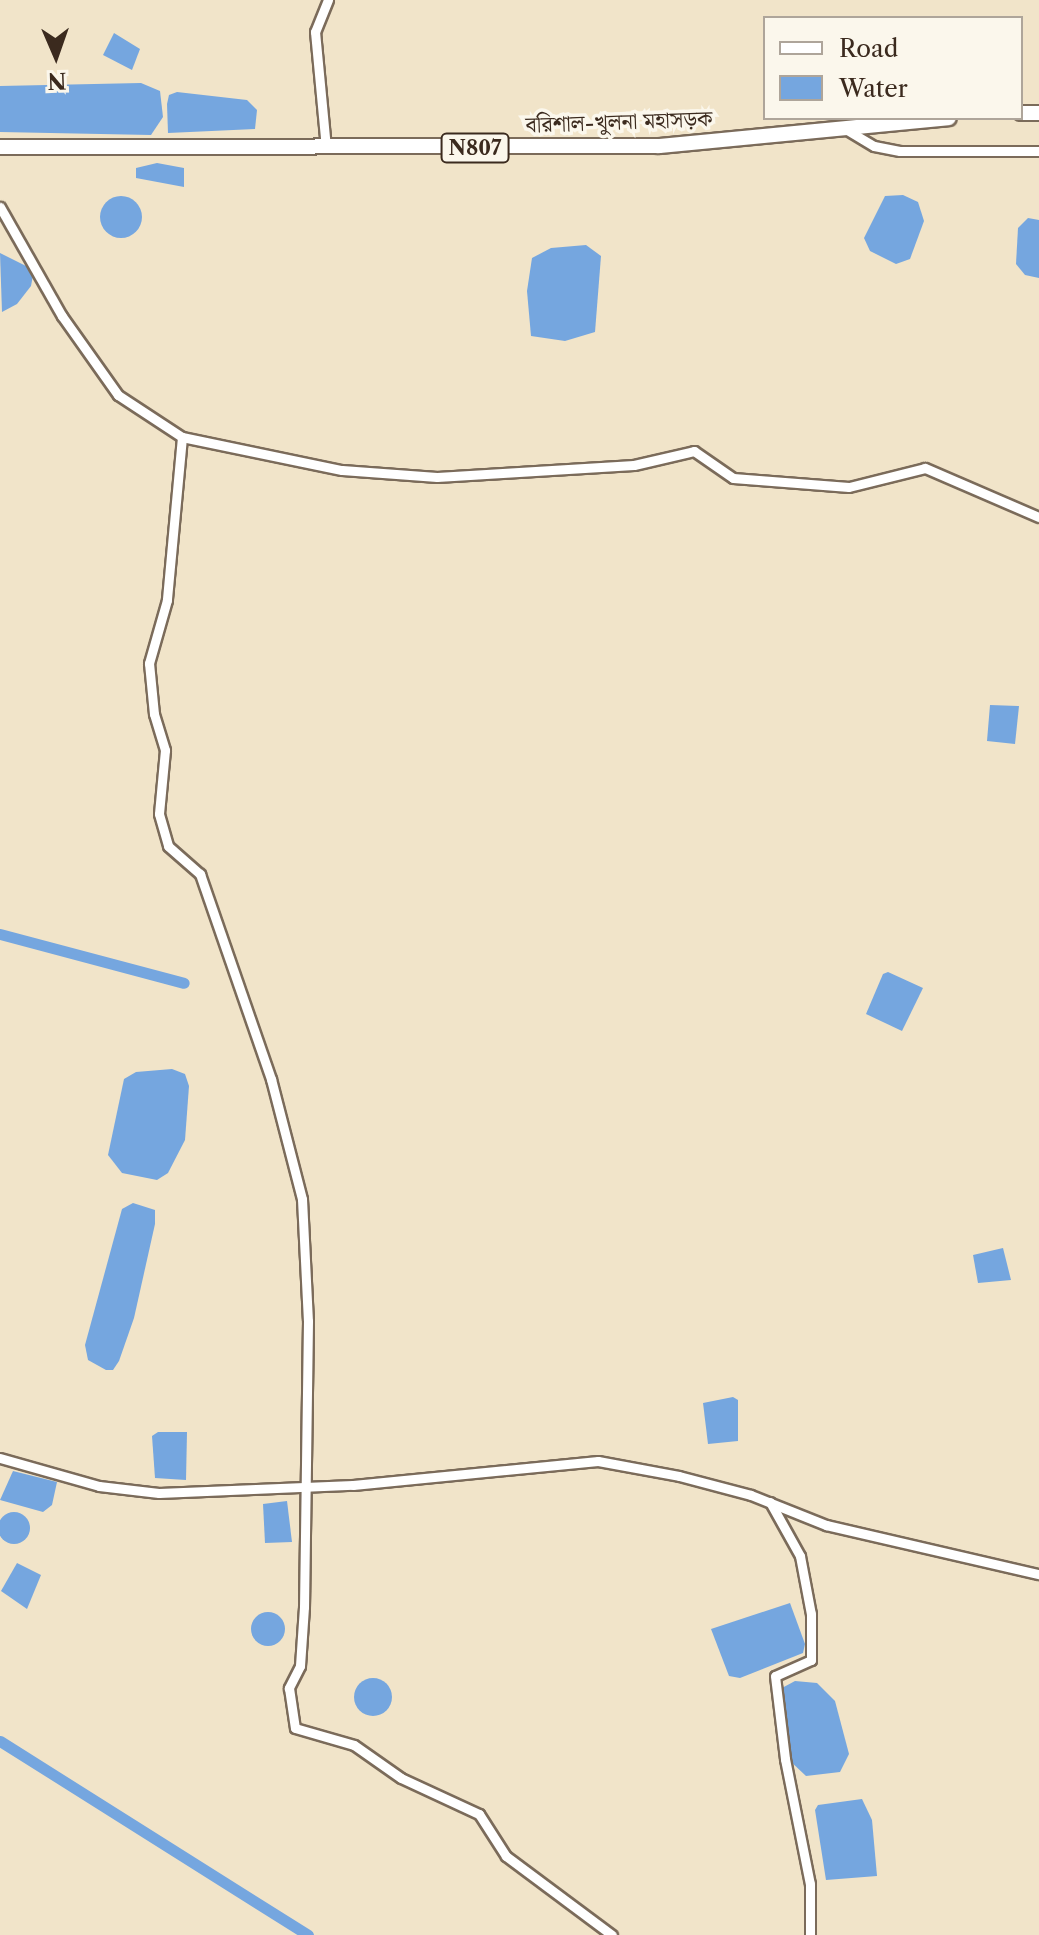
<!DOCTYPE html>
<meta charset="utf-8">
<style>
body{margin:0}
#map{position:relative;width:1039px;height:1935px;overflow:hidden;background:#f1e4c9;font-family:"Libre Caslon Text","Noto Serif Bengali",serif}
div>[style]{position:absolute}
.water>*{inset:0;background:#75a6df}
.round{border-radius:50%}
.canal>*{height:11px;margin:-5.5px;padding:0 5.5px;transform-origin:5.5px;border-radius:5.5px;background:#75a6df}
.roads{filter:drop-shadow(2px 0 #7b6b5a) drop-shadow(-2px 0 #7b6b5a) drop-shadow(0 2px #7b6b5a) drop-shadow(0 -2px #7b6b5a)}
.minor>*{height:9px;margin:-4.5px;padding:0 4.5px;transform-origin:4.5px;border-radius:4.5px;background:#fff}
.trunk>*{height:14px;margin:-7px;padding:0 7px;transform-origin:7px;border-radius:7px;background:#fff}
span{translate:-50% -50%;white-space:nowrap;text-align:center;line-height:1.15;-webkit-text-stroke:7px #fbf7ec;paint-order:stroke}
.shield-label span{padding:2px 6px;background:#fbf7ec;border:2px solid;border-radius:6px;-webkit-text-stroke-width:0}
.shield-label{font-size:20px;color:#3b2a1e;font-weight:700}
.street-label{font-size:22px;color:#3b2a1e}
.legend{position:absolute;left:763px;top:16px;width:260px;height:104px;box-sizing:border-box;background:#fbf7ec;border:2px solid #aea59a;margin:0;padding:10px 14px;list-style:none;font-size:24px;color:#3b2a1e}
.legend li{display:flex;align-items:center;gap:16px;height:40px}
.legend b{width:40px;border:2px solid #aea59a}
.north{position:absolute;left:16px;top:16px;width:80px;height:80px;-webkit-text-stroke:6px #fbf7ec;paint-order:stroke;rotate:178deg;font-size:22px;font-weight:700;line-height:32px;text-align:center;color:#3b2a1e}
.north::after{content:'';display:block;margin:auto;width:28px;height:36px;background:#3b2a1e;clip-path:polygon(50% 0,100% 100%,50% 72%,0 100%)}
</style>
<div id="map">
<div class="water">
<div style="clip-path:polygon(114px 33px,140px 49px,132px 70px,103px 55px)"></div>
<div style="clip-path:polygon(141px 83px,160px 91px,163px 117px,151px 135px,0 132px,0 86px)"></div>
<div style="clip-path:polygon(177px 92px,247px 100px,257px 110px,255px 129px,168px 133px,167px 104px,169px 95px)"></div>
<div style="clip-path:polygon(157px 163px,184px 168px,184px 187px,136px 178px,136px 168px)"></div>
<div style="clip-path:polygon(903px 195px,918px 202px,924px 221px,910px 259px,896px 264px,870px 251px,864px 238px,885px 196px)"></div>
<div class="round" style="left:100px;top:196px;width:42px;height:42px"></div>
<div style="clip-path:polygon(1028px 218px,1039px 220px,1039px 278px,1025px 275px,1016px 264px,1018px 228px)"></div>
<div style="clip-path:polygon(586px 245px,601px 256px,595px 332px,565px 341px,531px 336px,527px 291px,532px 258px,551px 248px)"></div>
<div style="clip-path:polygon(0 253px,34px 270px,31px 286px,17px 304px,2px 312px)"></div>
<div style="clip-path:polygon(990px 705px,1019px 706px,1015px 744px,987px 741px)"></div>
<div style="clip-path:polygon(888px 972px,923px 988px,902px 1031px,866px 1014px,883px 974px)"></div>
<div style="clip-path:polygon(172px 1069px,185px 1074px,189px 1086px,185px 1140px,168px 1173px,157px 1180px,122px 1173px,108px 1155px,124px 1079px,136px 1072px)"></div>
<div style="clip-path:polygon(133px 1203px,155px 1210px,155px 1224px,134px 1318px,119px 1361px,113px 1370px,106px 1370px,88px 1360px,85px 1345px,122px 1209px)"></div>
<div style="clip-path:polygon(1003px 1248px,1011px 1280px,978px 1283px,973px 1255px)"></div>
<div style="clip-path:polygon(733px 1397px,738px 1400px,738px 1441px,708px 1444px,703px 1403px)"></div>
<div style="clip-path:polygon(158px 1432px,187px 1432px,186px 1480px,155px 1478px,152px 1436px)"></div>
<div style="clip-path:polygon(13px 1471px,57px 1482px,52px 1505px,43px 1512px,0 1500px)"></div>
<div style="clip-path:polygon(287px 1501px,292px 1542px,265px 1543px,263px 1504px)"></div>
<div class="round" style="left:-2px;top:1512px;width:32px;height:32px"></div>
<div style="clip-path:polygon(17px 1563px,41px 1575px,27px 1609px,1px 1591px)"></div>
<div style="clip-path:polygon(790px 1603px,805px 1644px,803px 1653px,740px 1678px,729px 1676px,711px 1629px)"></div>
<div class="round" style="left:251px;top:1612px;width:34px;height:34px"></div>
<div class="round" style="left:354px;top:1678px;width:38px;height:38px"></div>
<div style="clip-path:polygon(795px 1681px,817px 1683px,835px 1701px,849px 1754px,840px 1772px,806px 1776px,788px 1759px,779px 1710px,782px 1688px)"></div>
<div style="clip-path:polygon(862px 1799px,872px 1820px,877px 1876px,826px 1880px,815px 1810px,818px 1805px)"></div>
</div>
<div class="canal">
<div style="left:0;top:934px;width:190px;rotate:14.9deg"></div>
<div style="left:0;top:1741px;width:364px;rotate:32.2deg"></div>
</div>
<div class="roads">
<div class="minor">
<div style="left:847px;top:130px;width:31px;rotate:31deg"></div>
<div style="left:874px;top:146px;width:26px;rotate:11deg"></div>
<div style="left:900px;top:151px;width:139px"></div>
<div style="left:326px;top:148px;width:117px;rotate:-95.4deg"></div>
<div style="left:315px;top:32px;width:35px;rotate:-68deg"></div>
<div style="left:0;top:207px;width:125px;rotate:60.4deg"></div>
<div style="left:62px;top:316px;width:97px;rotate:54.7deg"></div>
<div style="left:118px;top:395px;width:77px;rotate:33.3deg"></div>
<div style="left:182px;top:437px;width:163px;rotate:11.7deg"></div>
<div style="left:342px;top:470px;width:95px;rotate:4.2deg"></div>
<div style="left:437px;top:477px;width:197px;rotate:-3.5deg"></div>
<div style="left:634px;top:465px;width:62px;rotate:-13.1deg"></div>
<div style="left:694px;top:451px;width:47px;rotate:34.7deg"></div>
<div style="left:733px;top:478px;width:116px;rotate:4.4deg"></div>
<div style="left:849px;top:487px;width:78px;rotate:-14deg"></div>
<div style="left:925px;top:468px;width:124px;rotate:23.3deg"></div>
<div style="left:182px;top:437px;width:164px;rotate:95.3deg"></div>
<div style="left:167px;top:600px;width:66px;rotate:105.9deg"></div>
<div style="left:149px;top:663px;width:51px;rotate:84.4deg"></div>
<div style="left:154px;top:714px;width:38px;rotate:73deg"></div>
<div style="left:165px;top:750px;width:64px;rotate:95.4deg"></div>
<div style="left:159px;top:814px;width:33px;rotate:74deg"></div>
<div style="left:168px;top:846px;width:43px;rotate:41.2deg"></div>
<div style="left:200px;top:874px;width:217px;rotate:70.9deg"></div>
<div style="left:271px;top:1079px;width:124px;rotate:75.5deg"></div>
<div style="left:302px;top:1199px;width:122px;rotate:87.2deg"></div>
<div style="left:308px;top:1321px;width:286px;rotate:90.8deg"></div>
<div style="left:304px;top:1607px;width:59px;rotate:93.9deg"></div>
<div style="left:300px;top:1666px;width:25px;rotate:117deg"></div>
<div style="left:289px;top:1688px;width:40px;rotate:81.5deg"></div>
<div style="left:295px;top:1728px;width:61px;rotate:16.1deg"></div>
<div style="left:354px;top:1745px;width:57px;rotate:35.1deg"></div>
<div style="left:401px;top:1778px;width:86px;rotate:24.8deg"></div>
<div style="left:479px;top:1814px;width:50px;rotate:57.3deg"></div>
<div style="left:506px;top:1856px;width:132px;rotate:36.7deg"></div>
<div style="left:0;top:1458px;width:103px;rotate:15.8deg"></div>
<div style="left:99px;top:1486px;width:60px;rotate:6.7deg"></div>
<div style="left:159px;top:1493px;width:194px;rotate:-2.4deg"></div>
<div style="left:353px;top:1485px;width:246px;rotate:-5.6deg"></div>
<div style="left:598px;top:1461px;width:82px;rotate:10.5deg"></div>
<div style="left:679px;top:1476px;width:74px;rotate:14.8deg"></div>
<div style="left:751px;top:1495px;width:81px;rotate:21.8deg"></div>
<div style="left:826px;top:1525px;width:219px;rotate:13deg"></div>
<div style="left:770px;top:1502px;width:62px;rotate:60.9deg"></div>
<div style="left:800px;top:1556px;width:59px;rotate:79.3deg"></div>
<div style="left:811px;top:1614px;width:46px;rotate:90deg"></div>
<div style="left:811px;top:1660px;width:39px;rotate:156deg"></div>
<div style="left:775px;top:1676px;width:84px;rotate:83.1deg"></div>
<div style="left:785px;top:1759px;width:127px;rotate:78.7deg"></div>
<div style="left:810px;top:1884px;width:51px;rotate:90deg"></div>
</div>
<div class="trunk">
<div style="left:1021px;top:113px;width:18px"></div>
<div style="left:0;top:147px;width:659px;rotate:-0.09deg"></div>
<div style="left:659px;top:146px;width:291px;rotate:-5.5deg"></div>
</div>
</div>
<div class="shield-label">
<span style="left:475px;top:148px">N807</span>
</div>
<div class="street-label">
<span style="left:619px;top:122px;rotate:-2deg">বরিশাল-খুলনা মহাসড়ক</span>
</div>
<ul class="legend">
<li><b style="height:10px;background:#fff"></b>Road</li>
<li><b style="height:22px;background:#75a6df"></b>Water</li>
</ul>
<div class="north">N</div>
</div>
